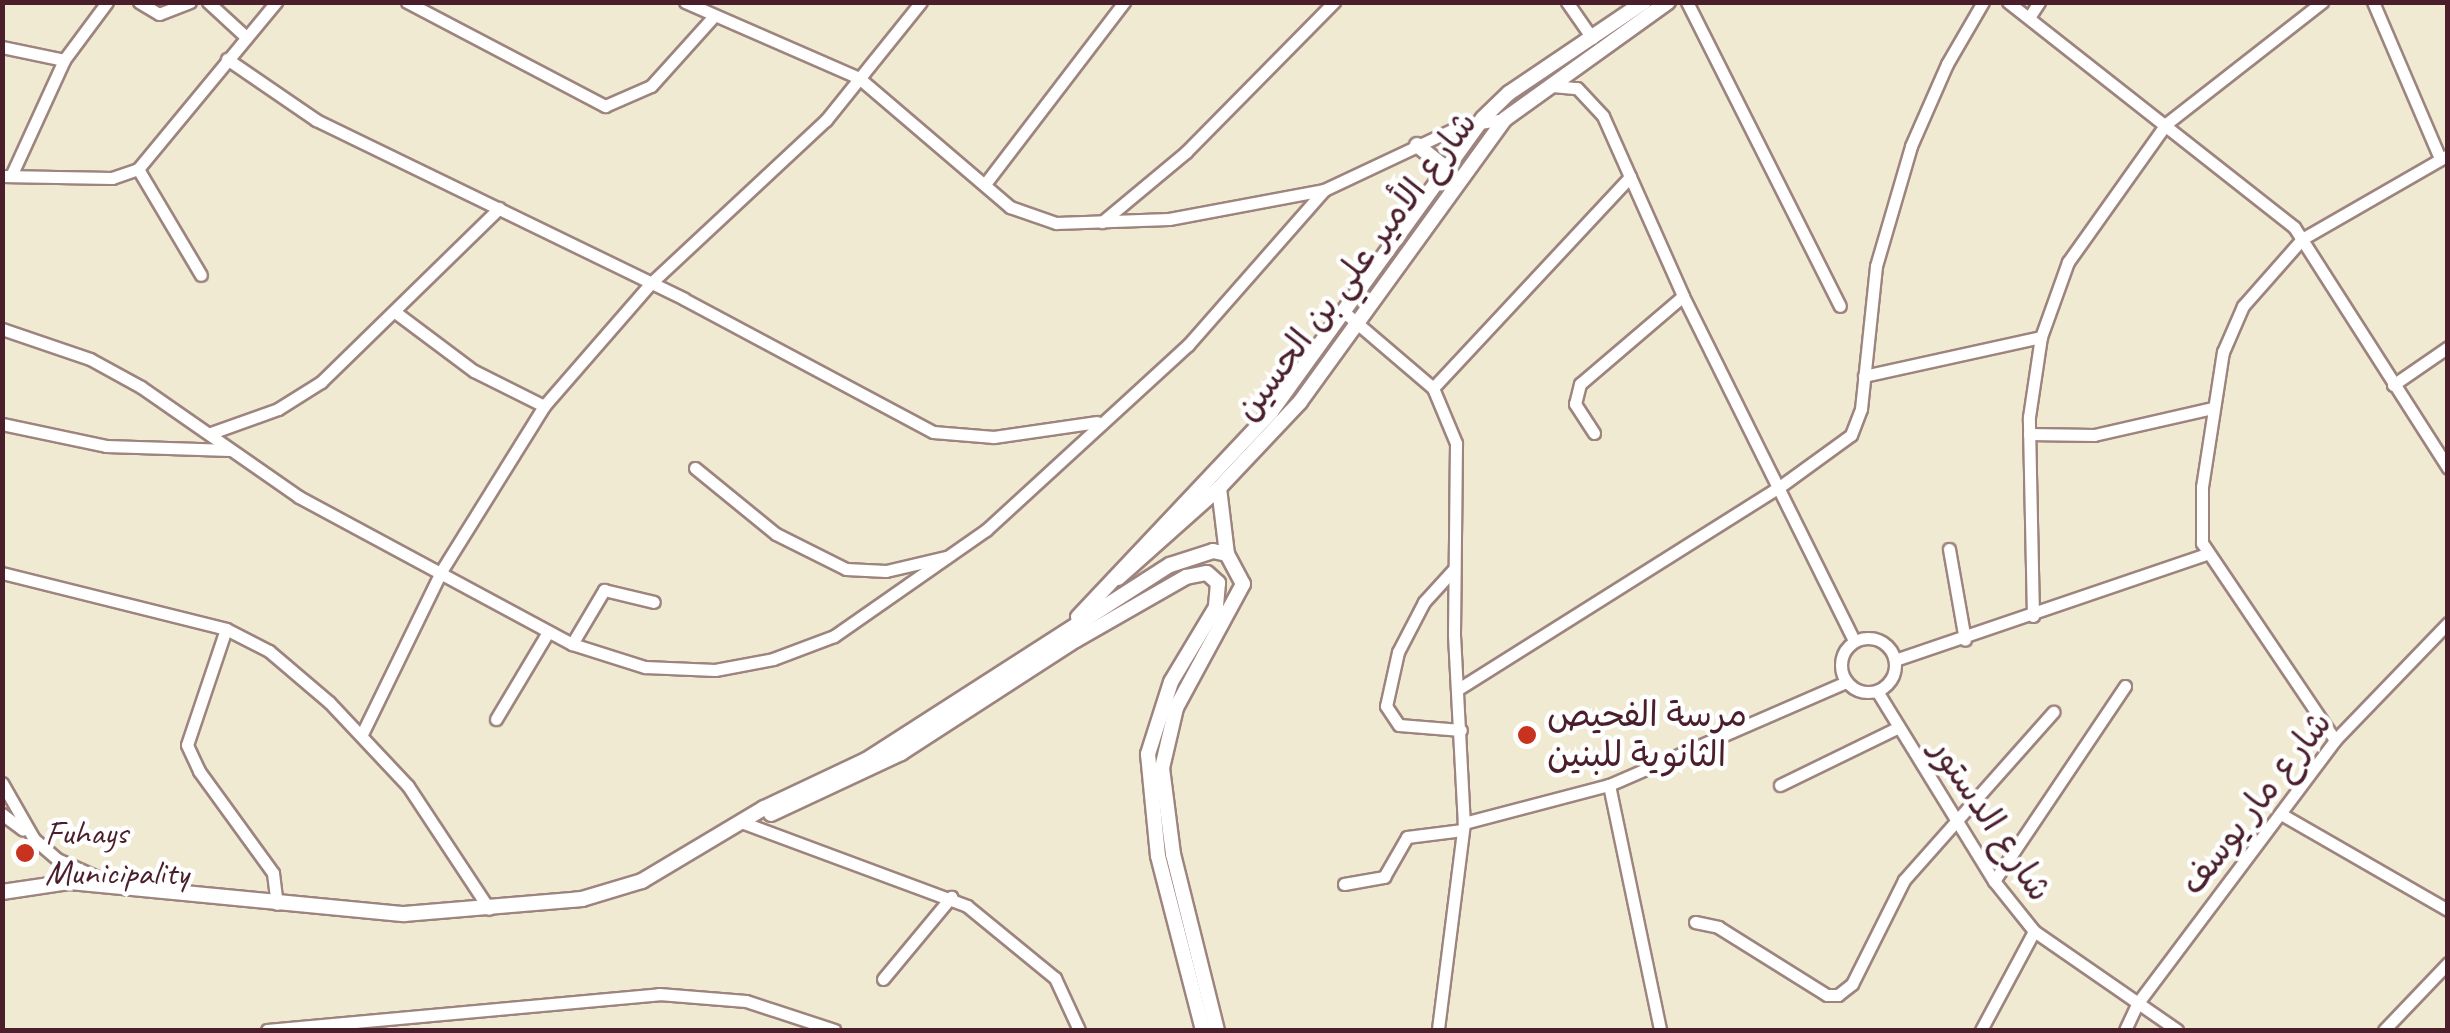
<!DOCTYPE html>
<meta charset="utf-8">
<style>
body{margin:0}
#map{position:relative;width:2450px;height:1033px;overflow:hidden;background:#f1ead3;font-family:Caveat,"Playpen Sans Arabic",sans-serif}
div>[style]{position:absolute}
.roads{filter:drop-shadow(2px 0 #9e847f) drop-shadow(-2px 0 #9e847f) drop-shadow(0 2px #9e847f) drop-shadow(0 -2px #9e847f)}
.minor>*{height:11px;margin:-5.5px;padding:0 5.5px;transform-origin:5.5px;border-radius:5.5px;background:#fff}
.minor>.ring{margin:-5.5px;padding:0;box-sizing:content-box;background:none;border:11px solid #fff;border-radius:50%}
.tertiary>*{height:14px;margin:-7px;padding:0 7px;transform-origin:7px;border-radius:7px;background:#fff}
.dots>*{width:28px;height:28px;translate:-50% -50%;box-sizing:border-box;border:5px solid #fff;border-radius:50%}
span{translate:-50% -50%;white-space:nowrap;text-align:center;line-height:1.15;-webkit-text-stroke:9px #fff;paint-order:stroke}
.street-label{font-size:35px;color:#4a1f2b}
.poi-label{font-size:35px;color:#4a1f2b}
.left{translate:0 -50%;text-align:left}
.frame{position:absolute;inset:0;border:5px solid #4a1f2b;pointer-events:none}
</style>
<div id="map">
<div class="roads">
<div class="minor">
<div style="left:139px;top:2px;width:23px;rotate:31deg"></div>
<div style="left:159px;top:14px;width:33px;rotate:-21deg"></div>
<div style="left:208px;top:2px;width:50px;rotate:42.6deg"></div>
<div style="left:407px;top:2px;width:224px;rotate:27.7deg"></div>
<div style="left:605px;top:106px;width:50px;rotate:-23.5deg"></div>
<div style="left:651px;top:86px;width:94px;rotate:-48deg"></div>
<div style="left:685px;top:2px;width:190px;rotate:23.6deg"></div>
<div style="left:859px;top:78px;width:199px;rotate:40.5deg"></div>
<div style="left:1010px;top:207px;width:49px;rotate:19.2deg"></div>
<div style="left:1056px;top:223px;width:113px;rotate:-2deg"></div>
<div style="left:1169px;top:219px;width:158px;rotate:-10.6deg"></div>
<div style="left:1324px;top:190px;width:150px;rotate:-25.2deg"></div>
<div style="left:1460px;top:126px;width:46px;rotate:-8.8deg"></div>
<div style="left:1567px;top:2px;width:44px;rotate:55.2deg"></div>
<div style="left:1687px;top:2px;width:340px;rotate:63.3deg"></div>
<div style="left:2008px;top:2px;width:364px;rotate:38.2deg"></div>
<div style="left:2294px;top:227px;width:286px;rotate:57.4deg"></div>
<div style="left:2373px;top:2px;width:170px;rotate:66.8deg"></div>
<div style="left:2030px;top:16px;width:17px;rotate:-57deg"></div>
<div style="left:2px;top:47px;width:63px;rotate:11.8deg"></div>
<div style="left:227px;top:59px;width:108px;rotate:34.4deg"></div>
<div style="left:316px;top:120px;width:409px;rotate:25.9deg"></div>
<div style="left:684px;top:299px;width:282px;rotate:28.1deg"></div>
<div style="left:933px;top:432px;width:61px;rotate:4.7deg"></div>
<div style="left:994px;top:437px;width:104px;rotate:-8.3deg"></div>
<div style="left:1552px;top:86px;width:25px;rotate:5deg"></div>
<div style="left:1577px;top:88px;width:38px;rotate:47deg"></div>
<div style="left:1603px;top:116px;width:197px;rotate:66deg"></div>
<div style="left:1683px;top:296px;width:385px;rotate:63.6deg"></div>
<div style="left:138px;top:169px;width:123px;rotate:59.3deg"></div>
<div style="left:2px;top:176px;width:110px;rotate:1deg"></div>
<div style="left:112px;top:178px;width:28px;rotate:-19deg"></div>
<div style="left:138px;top:169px;width:217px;rotate:-50.4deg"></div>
<div style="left:11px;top:176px;width:128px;rotate:-65.4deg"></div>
<div style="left:64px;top:60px;width:72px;rotate:-53.4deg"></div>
<div style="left:985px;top:184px;width:229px;rotate:-52.6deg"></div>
<div style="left:1102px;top:222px;width:109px;rotate:-39.8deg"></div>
<div style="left:1186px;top:152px;width:211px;rotate:-45.4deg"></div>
<div style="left:395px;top:312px;width:99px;rotate:36.8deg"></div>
<div style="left:474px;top:371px;width:78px;rotate:26.6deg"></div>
<div style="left:1344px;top:312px;width:117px;rotate:40.5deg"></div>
<div style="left:1433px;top:388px;width:60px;rotate:67.3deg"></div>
<div style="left:1456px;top:443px;width:192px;rotate:90.6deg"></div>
<div style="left:1454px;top:635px;width:188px;rotate:87deg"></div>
<div style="left:1464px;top:823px;width:209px;rotate:97.2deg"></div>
<div style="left:2px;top:329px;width:93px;rotate:18.8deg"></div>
<div style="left:90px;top:359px;width:58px;rotate:28.8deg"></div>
<div style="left:141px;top:387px;width:193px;rotate:34.8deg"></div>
<div style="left:299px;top:497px;width:310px;rotate:28.3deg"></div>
<div style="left:572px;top:644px;width:77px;rotate:17.5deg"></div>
<div style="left:645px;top:667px;width:70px;rotate:2.5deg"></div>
<div style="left:715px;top:670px;width:59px;rotate:-10.7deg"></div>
<div style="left:773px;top:659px;width:65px;rotate:-20.7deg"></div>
<div style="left:834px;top:636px;width:185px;rotate:-34.9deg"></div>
<div style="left:986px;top:530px;width:274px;rotate:-42.5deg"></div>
<div style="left:1188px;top:345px;width:206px;rotate:-48.7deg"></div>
<div style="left:1864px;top:376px;width:181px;rotate:-12.4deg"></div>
<div style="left:2393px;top:385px;width:67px;rotate:-34.6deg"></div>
<div style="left:1433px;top:388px;width:289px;rotate:-47deg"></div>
<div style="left:2px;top:424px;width:106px;rotate:11.9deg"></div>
<div style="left:106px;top:446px;width:124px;rotate:1.8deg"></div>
<div style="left:211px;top:433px;width:71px;rotate:-19.7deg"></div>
<div style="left:278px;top:409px;width:51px;rotate:-32.1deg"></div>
<div style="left:321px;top:382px;width:249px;rotate:-44.3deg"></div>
<div style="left:1594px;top:433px;width:35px;rotate:-123deg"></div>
<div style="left:1575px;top:404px;width:21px;rotate:-76deg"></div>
<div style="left:1580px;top:384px;width:135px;rotate:-40.5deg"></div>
<div style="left:2029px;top:434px;width:65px;rotate:0.9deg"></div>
<div style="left:2094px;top:435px;width:122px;rotate:-12.8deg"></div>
<div style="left:695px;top:468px;width:104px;rotate:39.2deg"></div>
<div style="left:776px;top:534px;width:78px;rotate:26.6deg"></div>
<div style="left:846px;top:569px;width:40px;rotate:2.9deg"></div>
<div style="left:886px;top:571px;width:62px;rotate:-13.1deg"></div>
<div style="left:1949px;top:549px;width:92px;rotate:80deg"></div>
<div style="left:1454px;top:569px;width:45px;rotate:132.3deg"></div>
<div style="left:1424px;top:602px;width:56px;rotate:117.5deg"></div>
<div style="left:1398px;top:652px;width:55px;rotate:102.5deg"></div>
<div style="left:1386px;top:706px;width:23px;rotate:56deg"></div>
<div style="left:1399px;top:725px;width:62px;rotate:4.6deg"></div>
<div style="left:2px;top:573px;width:231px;rotate:14deg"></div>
<div style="left:226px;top:629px;width:48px;rotate:27.1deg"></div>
<div style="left:269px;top:651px;width:79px;rotate:40.4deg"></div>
<div style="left:329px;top:702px;width:115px;rotate:46.8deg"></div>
<div style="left:408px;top:786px;width:147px;rotate:56.6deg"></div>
<div style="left:2033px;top:616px;width:199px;rotate:-91.2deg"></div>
<div style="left:2029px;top:417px;width:81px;rotate:-81.5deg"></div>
<div style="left:2041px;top:337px;width:80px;rotate:-70.2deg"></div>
<div style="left:2068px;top:262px;width:169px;rotate:-54.6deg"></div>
<div style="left:2166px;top:124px;width:198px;rotate:-38deg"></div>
<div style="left:226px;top:629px;width:122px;rotate:108.6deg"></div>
<div style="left:187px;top:745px;width:29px;rotate:65deg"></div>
<div style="left:199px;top:771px;width:126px;rotate:54deg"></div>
<div style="left:273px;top:873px;width:31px;rotate:83deg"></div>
<div class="ring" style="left:1841px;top:638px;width:43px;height:43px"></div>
<div style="left:572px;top:644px;width:63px;rotate:-59.3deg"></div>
<div style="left:604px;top:590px;width:51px;rotate:13.5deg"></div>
<div style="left:1895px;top:660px;width:330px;rotate:-18.8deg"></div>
<div style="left:1460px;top:688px;width:376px;rotate:-32.2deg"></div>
<div style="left:1778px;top:488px;width:90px;rotate:-36deg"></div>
<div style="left:1851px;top:435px;width:28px;rotate:-69deg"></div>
<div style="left:1861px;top:409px;width:144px;rotate:-84deg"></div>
<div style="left:1876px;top:266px;width:125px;rotate:-73.7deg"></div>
<div style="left:1911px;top:146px;width:90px;rotate:-66.3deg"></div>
<div style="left:1947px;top:64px;width:72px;rotate:-59.9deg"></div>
<div style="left:1877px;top:691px;width:223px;rotate:58.4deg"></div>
<div style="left:1994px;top:881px;width:64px;rotate:51.3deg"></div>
<div style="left:2034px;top:931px;width:174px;rotate:34.7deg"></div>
<div style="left:496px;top:719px;width:101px;rotate:-59.1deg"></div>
<div style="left:362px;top:734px;width:182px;rotate:-64deg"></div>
<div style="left:442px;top:570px;width:193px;rotate:-58.1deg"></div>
<div style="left:544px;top:406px;width:163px;rotate:-49deg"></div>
<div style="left:651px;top:283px;width:239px;rotate:-43deg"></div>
<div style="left:826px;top:120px;width:151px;rotate:-51.2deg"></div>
<div style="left:2335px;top:740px;width:238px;rotate:-124deg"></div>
<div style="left:2202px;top:543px;width:56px;rotate:-90deg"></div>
<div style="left:2202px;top:487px;width:137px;rotate:-81.2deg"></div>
<div style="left:2223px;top:352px;width:50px;rotate:-66.5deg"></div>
<div style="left:2243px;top:306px;width:89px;rotate:-48.6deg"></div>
<div style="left:2302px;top:239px;width:168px;rotate:-29.9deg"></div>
<div style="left:2px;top:783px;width:64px;rotate:60.3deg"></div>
<div style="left:34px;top:839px;width:30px;rotate:41deg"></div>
<div style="left:57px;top:859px;width:61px;rotate:24.1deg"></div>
<div style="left:1609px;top:785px;width:250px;rotate:78.2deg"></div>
<div style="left:1780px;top:785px;width:130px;rotate:-26deg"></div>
<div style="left:2px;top:814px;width:26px;rotate:37deg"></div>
<div style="left:2281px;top:814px;width:193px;rotate:29.9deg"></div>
<div style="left:744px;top:823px;width:238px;rotate:20.4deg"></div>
<div style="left:967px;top:906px;width:114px;rotate:39.3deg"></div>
<div style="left:1055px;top:978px;width:57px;rotate:65.2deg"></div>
<div style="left:1464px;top:823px;width:150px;rotate:-14.7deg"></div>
<div style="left:1609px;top:785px;width:258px;rotate:-23.5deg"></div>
<div style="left:1994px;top:881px;width:235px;rotate:-56.1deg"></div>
<div style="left:1344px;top:884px;width:41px;rotate:-9.9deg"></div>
<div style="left:1384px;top:877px;width:46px;rotate:-60.1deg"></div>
<div style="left:1407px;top:837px;width:56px;rotate:-7.1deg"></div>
<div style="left:1695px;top:922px;width:24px;rotate:12deg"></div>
<div style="left:1718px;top:927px;width:128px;rotate:32deg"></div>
<div style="left:1827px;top:995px;width:11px"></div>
<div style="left:1838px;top:995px;width:18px;rotate:-38deg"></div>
<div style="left:1852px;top:984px;width:116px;rotate:-63.4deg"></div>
<div style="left:1904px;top:880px;width:225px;rotate:-48.4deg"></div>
<div style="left:883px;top:979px;width:107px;rotate:-50.3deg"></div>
<div style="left:267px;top:1030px;width:394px;rotate:-5.2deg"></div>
<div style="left:659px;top:994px;width:87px;rotate:4.6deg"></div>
<div style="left:746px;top:1001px;width:93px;rotate:18.2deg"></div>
<div style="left:1981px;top:1030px;width:112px;rotate:-61.8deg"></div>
<div style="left:2125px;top:1030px;width:29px;rotate:-65deg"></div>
<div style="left:2137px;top:1004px;width:330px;rotate:-53.1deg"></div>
<div style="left:2335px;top:740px;width:163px;rotate:-46deg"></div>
<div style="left:2384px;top:1030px;width:93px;rotate:-46.3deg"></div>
</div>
<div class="tertiary">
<div style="left:1417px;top:145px;width:36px;rotate:39deg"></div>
<div style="left:1219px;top:488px;width:66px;rotate:83.1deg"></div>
<div style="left:1118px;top:578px;width:135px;rotate:-41.7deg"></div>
<div style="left:1219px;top:488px;width:118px;rotate:-46.7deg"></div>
<div style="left:1300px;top:402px;width:349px;rotate:-54.1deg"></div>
<div style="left:1505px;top:119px;width:201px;rotate:-35.7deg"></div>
<div style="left:1078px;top:617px;width:282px;rotate:-46.7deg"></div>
<div style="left:1271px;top:412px;width:362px;rotate:-54.2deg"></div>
<div style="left:1483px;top:118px;width:36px;rotate:-44deg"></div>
<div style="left:1509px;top:93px;width:163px;rotate:-34deg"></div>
<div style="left:771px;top:814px;width:144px;rotate:-25.1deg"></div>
<div style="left:901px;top:753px;width:208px;rotate:-32.9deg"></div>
<div style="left:1076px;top:640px;width:127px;rotate:-29.8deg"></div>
<div style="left:1186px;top:577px;width:21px;rotate:-11deg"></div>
<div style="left:1207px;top:573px;width:15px;rotate:42deg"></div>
<div style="left:1218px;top:583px;width:24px;rotate:95deg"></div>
<div style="left:1216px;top:607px;width:87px;rotate:121deg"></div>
<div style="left:1171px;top:682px;width:76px;rotate:107.7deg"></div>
<div style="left:1148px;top:754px;width:102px;rotate:84.4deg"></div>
<div style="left:1158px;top:856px;width:180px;rotate:75.5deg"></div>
<div style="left:2px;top:892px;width:69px;rotate:-8.4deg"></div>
<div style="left:70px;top:882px;width:336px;rotate:5.5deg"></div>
<div style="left:404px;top:914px;width:179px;rotate:-4.8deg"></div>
<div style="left:582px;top:899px;width:63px;rotate:-16.7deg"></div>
<div style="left:642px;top:881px;width:142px;rotate:-30.9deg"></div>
<div style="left:764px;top:808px;width:113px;rotate:-25.2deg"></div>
<div style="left:866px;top:760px;width:361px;rotate:-32.7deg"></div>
<div style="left:1170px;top:565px;width:45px;rotate:-18deg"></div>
<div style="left:1213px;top:551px;width:14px;rotate:12deg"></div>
<div style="left:1227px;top:554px;width:34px;rotate:62deg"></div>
<div style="left:1243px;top:584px;width:141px;rotate:118.4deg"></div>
<div style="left:1176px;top:708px;width:62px;rotate:103.1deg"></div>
<div style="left:1162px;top:768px;width:87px;rotate:82.7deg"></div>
<div style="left:1173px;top:854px;width:181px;rotate:76deg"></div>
</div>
</div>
<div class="dots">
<div style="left:1527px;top:735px;background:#c8321e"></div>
<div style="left:25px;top:853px;background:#c8321e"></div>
</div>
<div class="street-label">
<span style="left:1356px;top:266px;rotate:-53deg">شارع الأمير علي بن الحسين</span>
<span style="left:2256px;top:803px;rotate:-52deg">شارع مار يوسف</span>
<span style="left:1991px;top:820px;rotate:56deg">شارع الدستور</span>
</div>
<div class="poi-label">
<span class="left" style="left:1547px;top:735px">مرسة الفحيص<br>الثانوية للبنين</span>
<span class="left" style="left:45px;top:853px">Fuhays<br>Municipality</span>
</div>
<div class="frame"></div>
</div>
